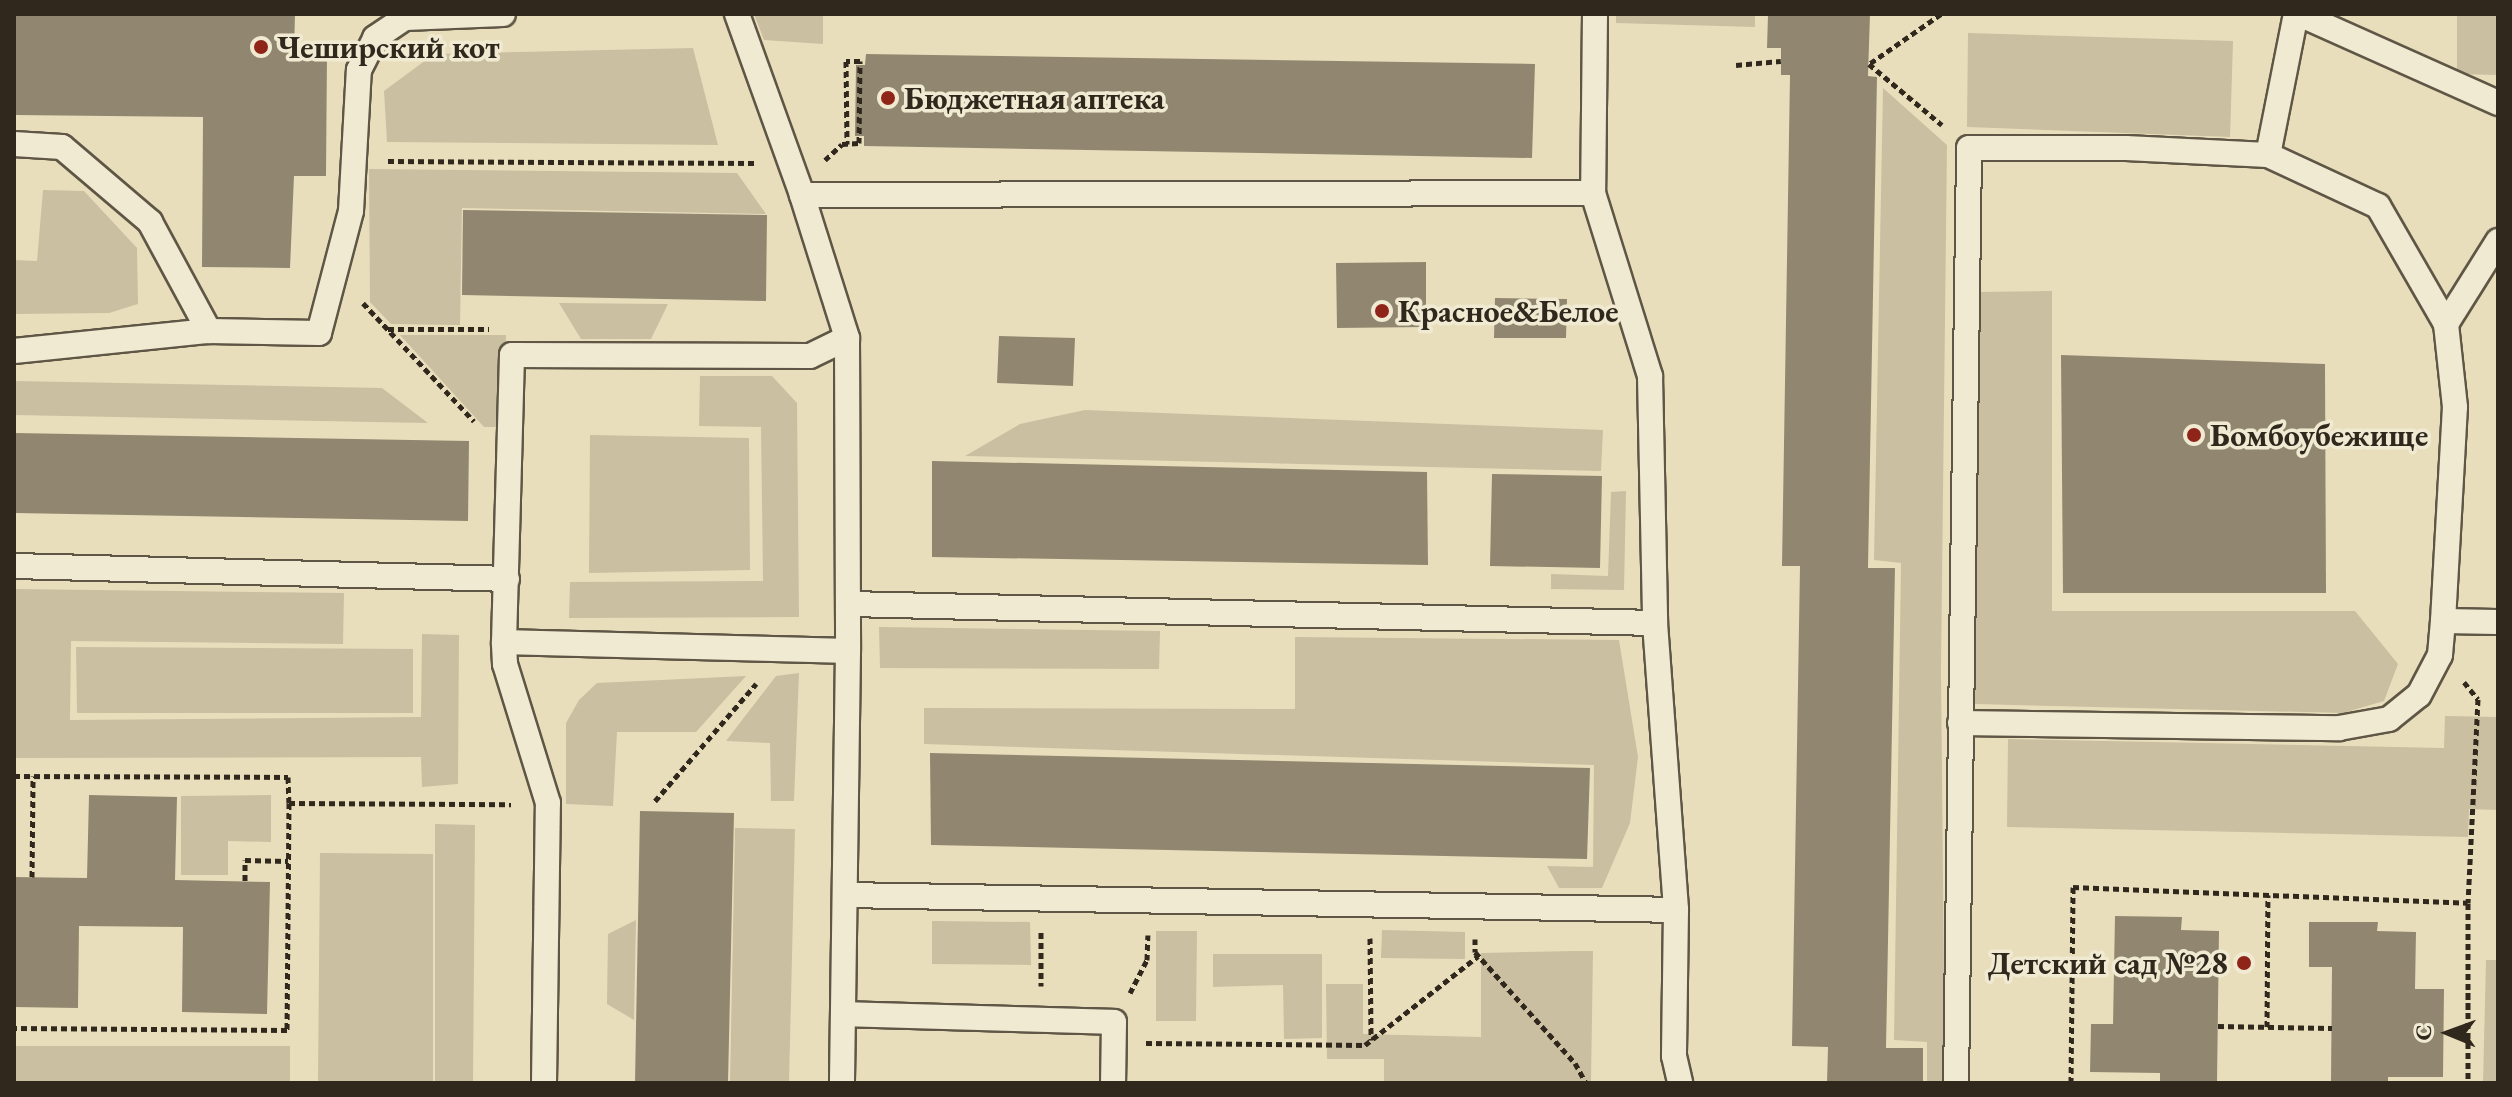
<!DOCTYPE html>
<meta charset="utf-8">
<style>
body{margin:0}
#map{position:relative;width:2512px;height:1097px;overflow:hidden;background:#e9debc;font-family:"EB Garamond",serif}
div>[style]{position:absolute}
.green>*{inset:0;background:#cabfa1}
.building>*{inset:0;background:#918770}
.path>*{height:5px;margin-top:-2.5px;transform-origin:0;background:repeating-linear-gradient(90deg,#31281d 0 6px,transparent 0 10px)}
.roads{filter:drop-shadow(2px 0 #5f5645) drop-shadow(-2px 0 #5f5645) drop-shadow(0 2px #5f5645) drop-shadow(0 -2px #5f5645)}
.lane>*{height:24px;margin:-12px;padding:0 12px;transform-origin:12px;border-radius:12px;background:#f1ead3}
.dots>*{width:22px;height:22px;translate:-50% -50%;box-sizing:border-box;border:4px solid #f1ead3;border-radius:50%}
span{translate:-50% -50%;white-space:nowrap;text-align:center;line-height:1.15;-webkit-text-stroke:7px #f1ead3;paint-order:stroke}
.poi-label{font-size:32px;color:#31281d;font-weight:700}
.left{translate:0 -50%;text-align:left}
.right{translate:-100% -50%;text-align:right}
.frame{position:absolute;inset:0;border:16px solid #31281d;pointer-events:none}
.north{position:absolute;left:2408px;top:993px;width:80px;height:80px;-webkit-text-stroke:6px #f1ead3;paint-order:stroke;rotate:271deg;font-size:22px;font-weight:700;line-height:32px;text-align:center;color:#31281d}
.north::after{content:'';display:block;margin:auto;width:28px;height:36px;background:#31281d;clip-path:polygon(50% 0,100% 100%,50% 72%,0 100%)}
</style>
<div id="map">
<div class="green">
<div style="clip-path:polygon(754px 14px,823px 14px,823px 44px,764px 40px)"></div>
<div style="clip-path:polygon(1616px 14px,1755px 14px,1755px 27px,1616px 23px)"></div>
<div style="clip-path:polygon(2457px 14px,2498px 14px,2498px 75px,2457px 74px)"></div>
<div style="clip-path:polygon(1968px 33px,2233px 41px,2230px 137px,1967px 127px)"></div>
<div style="clip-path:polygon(693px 48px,718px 145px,387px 142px,384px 91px,434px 54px)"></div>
<div style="clip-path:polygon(1883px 88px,1947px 145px,1941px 670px,1945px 1083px,1927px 1083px,1927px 1042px,1894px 1040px,1901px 563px,1874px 560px)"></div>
<div style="clip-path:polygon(369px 169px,737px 173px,766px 214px,462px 208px,460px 325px,391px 324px,370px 302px)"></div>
<div style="clip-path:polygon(43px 190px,84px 191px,137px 248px,138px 304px,109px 313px,14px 314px,14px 260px,37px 261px)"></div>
<div style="clip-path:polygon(2052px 291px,2052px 611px,2355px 611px,2398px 664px,2384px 701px,2343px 713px,1975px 704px,1977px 292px)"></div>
<div style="clip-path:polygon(559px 303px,668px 304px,651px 339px,581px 339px)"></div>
<div style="clip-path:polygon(400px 335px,506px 335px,502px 427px,484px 427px)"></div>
<div style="clip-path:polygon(700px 376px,772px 376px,797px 403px,799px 617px,569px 618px,570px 582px,763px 581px,761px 427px,699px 426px)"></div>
<div style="clip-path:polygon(14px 381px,382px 388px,428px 423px,14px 415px)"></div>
<div style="clip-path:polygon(1085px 410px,1603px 430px,1601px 471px,965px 456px,1020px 424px)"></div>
<div style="clip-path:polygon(590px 435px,749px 438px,750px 570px,589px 573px)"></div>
<div style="clip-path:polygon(1626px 491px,1624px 590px,1551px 589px,1551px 574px,1608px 576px,1611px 492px)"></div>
<div style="clip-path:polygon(14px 589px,344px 593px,343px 644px,71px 641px,70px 720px,421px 717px,422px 634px,459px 635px,458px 784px,422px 787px,421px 757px,14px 758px)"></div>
<div style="clip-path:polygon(879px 627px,1160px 631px,1159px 669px,880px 668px)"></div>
<div style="clip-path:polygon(1295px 637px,1619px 640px,1638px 757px,1630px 823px,1602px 888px,1559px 888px,1547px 866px,1593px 867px,1594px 765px,924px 744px,924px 708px,1295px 709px)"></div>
<div style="clip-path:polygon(76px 647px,413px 649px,413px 713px,77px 713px)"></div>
<div style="clip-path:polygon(799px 673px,794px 801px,771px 801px,770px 743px,726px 741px,776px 676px)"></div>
<div style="clip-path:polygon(746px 676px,696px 732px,617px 732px,613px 806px,566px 804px,566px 723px,579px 700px,597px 683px)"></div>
<div style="clip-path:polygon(2445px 716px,2498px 717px,2498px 810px,2469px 809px,2468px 837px,2007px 827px,2008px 739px,2444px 748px)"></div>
<div style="clip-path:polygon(271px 795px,271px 842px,228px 841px,228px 875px,181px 875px,181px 796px)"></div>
<div style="clip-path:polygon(435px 824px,475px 825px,473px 1083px,435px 1083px)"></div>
<div style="clip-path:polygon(735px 828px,795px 829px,789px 1083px,730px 1083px)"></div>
<div style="clip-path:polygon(320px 853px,433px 854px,433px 1083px,14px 1083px,14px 1046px,290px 1046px,290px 1082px,318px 1082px)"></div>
<div style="clip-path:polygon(636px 920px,634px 1020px,607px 1004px,608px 934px)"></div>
<div style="clip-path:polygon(932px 921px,1030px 922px,1031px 965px,932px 964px)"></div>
<div style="clip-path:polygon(1382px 930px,1465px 932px,1465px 959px,1381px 958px)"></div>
<div style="clip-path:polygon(1156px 931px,1197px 931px,1196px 1021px,1156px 1021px)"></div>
<div style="clip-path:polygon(1576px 951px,1593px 951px,1591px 1083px,1384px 1083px,1384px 1059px,1327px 1059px,1326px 984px,1363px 984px,1363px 1034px,1481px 1037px,1481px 953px)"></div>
<div style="clip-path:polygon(1213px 954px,1322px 954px,1322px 1038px,1284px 1039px,1283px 985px,1213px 987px)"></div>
<div style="clip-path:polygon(2486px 960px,2498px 960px,2498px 1083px,2483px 1083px)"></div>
</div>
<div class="building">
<div style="clip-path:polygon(14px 14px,295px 14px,294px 53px,327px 54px,326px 176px,294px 176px,290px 268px,202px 267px,203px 117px,14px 115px)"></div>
<div style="clip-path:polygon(1768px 14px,1870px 14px,1868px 76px,1877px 77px,1868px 568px,1895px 568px,1886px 1048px,1923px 1048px,1923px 1083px,1827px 1083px,1828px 1047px,1792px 1046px,1800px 566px,1782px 566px,1790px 75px,1781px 75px,1781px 48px,1767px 48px)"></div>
<div style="clip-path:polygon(866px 54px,1535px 64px,1532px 158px,864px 146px,864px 136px,855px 136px,856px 65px,865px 65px)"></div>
<div style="clip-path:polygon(463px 210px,767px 215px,766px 301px,462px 295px)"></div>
<div style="clip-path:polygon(1426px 262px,1426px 327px,1337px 328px,1336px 263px)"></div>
<div style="clip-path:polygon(1495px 298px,1567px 299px,1566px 338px,1494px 338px)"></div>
<div style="clip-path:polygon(999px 336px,1075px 338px,1073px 386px,997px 383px)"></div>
<div style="clip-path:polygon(2061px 355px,2325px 364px,2326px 593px,2063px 593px)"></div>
<div style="clip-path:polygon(14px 433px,469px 441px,468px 521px,14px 513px)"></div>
<div style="clip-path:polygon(932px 461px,1427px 472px,1428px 565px,932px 557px)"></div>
<div style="clip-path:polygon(1492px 474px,1602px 476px,1600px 568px,1490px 566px)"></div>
<div style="clip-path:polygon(930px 753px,1590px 768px,1587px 859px,931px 845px)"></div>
<div style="clip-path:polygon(89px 795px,177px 797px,175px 880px,270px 882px,267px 1014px,182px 1012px,183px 927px,79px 926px,78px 1008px,14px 1007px,14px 877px,87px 878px)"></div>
<div style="clip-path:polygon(640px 811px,734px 813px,728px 1083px,635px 1083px)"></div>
<div style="clip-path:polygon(2115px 916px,2182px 917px,2181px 930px,2219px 931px,2217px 1083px,2160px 1083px,2160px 1073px,2090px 1072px,2091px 1024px,2113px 1024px)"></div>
<div style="clip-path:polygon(2309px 922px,2378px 922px,2377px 931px,2416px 932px,2415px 989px,2444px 989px,2443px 1077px,2388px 1077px,2388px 1083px,2331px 1083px,2332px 967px,2309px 967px)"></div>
</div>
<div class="path">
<div style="left:1941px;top:14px;width:88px;rotate:145.2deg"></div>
<div style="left:1869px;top:64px;width:95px;rotate:39.9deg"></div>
<div style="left:1736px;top:65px;width:45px;rotate:-5.1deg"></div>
<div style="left:825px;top:160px;width:23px;rotate:-43deg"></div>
<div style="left:842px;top:144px;width:17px;rotate:-3deg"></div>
<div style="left:859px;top:143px;width:82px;rotate:-89.3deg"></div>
<div style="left:860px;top:61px;width:14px;rotate:180deg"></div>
<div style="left:846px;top:61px;width:83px;rotate:89.3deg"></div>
<div style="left:388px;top:161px;width:366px;rotate:0.3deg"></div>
<div style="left:363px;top:303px;width:162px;rotate:46.8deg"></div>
<div style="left:388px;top:329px;width:101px"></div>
<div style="left:2464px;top:682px;width:22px;rotate:51deg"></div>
<div style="left:2478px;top:699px;width:204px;rotate:92.8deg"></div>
<div style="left:14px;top:776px;width:274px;rotate:0.2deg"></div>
<div style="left:288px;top:777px;width:26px;rotate:88deg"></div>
<div style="left:289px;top:803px;width:227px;rotate:90.5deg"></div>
<div style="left:287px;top:1030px;width:273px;rotate:-179.6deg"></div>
<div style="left:655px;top:801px;width:155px;rotate:-49.2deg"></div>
<div style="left:289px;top:803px;width:222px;rotate:0.3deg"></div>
<div style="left:32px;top:877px;width:101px;rotate:-89.4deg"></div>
<div style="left:245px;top:881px;width:21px;rotate:-90deg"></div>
<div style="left:245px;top:860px;width:43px;rotate:1.3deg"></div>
<div style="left:1041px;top:932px;width:54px;rotate:90deg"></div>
<div style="left:1370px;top:938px;width:102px;rotate:89.4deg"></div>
<div style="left:1475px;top:939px;width:13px;rotate:90deg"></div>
<div style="left:1475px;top:952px;width:149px;rotate:48deg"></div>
<div style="left:1575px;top:1063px;width:23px;rotate:61deg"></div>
<div style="left:1130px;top:993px;width:37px;rotate:-63deg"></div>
<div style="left:1147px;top:960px;width:25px;rotate:-88deg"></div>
<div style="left:2218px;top:1026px;width:114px;rotate:1deg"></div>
<div style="left:2267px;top:1027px;width:132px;rotate:-89.6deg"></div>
<div style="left:1146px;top:1043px;width:219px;rotate:0.5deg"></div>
<div style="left:1365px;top:1045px;width:144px;rotate:-38.2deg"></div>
<div style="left:2071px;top:1083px;width:196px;rotate:-89.4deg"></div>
<div style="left:2073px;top:887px;width:395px;rotate:2.3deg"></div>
<div style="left:2468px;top:903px;width:180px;rotate:90deg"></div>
</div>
<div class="roads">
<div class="lane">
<div style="left:737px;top:14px;width:192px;rotate:70.2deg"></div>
<div style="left:802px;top:195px;width:150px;rotate:72.5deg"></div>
<div style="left:847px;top:338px;width:313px;rotate:89.8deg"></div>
<div style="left:848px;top:651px;width:432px;rotate:90.8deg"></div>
<div style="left:1595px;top:14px;width:179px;rotate:90.6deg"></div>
<div style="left:1593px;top:193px;width:192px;rotate:72.7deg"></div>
<div style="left:1650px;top:376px;width:247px;rotate:88.8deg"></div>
<div style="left:1655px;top:623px;width:288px;rotate:85.8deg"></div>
<div style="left:1676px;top:910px;width:146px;rotate:90.8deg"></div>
<div style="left:1674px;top:1056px;width:28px;rotate:77deg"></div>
<div style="left:2299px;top:14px;width:218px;rotate:24.1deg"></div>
<div style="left:14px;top:144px;width:48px;rotate:3.6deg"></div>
<div style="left:62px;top:147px;width:116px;rotate:40.4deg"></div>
<div style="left:150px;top:222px;width:124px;rotate:61.6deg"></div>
<div style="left:2268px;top:155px;width:121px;rotate:24.9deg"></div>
<div style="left:2378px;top:206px;width:136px;rotate:60deg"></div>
<div style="left:802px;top:195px;width:791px;rotate:-0.14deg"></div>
<div style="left:14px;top:351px;width:196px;rotate:-5.9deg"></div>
<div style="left:209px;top:331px;width:110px;rotate:1deg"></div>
<div style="left:319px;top:333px;width:126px;rotate:-75.3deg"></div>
<div style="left:351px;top:211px;width:141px;rotate:-86.8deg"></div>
<div style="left:359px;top:70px;width:36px;rotate:-63deg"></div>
<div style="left:375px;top:38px;width:36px;rotate:-34deg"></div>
<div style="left:405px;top:18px;width:98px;rotate:-2.3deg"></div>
<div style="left:14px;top:566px;width:493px;rotate:1.5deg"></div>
<div style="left:849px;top:604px;width:806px;rotate:1.35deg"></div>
<div style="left:2443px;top:621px;width:55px;rotate:1deg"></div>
<div style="left:504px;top:642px;width:287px;rotate:-88.4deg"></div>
<div style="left:512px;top:355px;width:298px;rotate:0.2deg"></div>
<div style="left:810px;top:356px;width:41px;rotate:-25.9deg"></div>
<div style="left:1960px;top:723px;width:379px;rotate:0.8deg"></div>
<div style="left:2339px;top:728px;width:51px;rotate:-10.2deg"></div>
<div style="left:2389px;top:719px;width:38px;rotate:-39deg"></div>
<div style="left:2419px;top:695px;width:45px;rotate:-62.3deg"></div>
<div style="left:2440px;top:655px;width:34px;rotate:-85deg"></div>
<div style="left:2443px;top:621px;width:214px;rotate:-86.8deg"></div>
<div style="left:2455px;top:407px;width:83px;rotate:-96.2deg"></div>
<div style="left:2446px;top:324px;width:98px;rotate:-57.9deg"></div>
<div style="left:845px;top:895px;width:831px;rotate:1.03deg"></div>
<div style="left:844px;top:1014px;width:270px;rotate:1.7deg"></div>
<div style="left:1114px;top:1022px;width:61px;rotate:90.9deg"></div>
<div style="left:544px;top:1083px;width:280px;rotate:-89.2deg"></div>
<div style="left:548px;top:803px;width:145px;rotate:-107.2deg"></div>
<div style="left:505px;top:664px;width:22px;rotate:-93deg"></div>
<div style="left:504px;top:642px;width:344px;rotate:1.5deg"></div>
<div style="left:1956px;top:1083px;width:935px;rotate:-89.2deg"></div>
<div style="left:1969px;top:148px;width:157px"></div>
<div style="left:2126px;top:148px;width:142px;rotate:2.8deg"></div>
<div style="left:2268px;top:155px;width:144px;rotate:-78.8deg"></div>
</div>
</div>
<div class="dots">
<div style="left:261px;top:47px;background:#8f2418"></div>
<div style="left:888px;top:98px;background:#8f2418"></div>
<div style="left:1382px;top:311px;background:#8f2418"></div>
<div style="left:2194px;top:435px;background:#8f2418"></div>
<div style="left:2244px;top:963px;background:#8f2418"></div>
</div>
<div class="poi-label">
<span class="left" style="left:277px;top:47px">Чеширский кот</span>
<span class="left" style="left:904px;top:98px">Бюджетная аптека</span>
<span class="left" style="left:1398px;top:311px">Красное&amp;Белое</span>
<span class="left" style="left:2210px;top:435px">Бомбоубежище</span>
<span class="right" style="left:2228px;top:963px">Детский сад №28</span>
</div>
<div class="frame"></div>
<div class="north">С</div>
</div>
